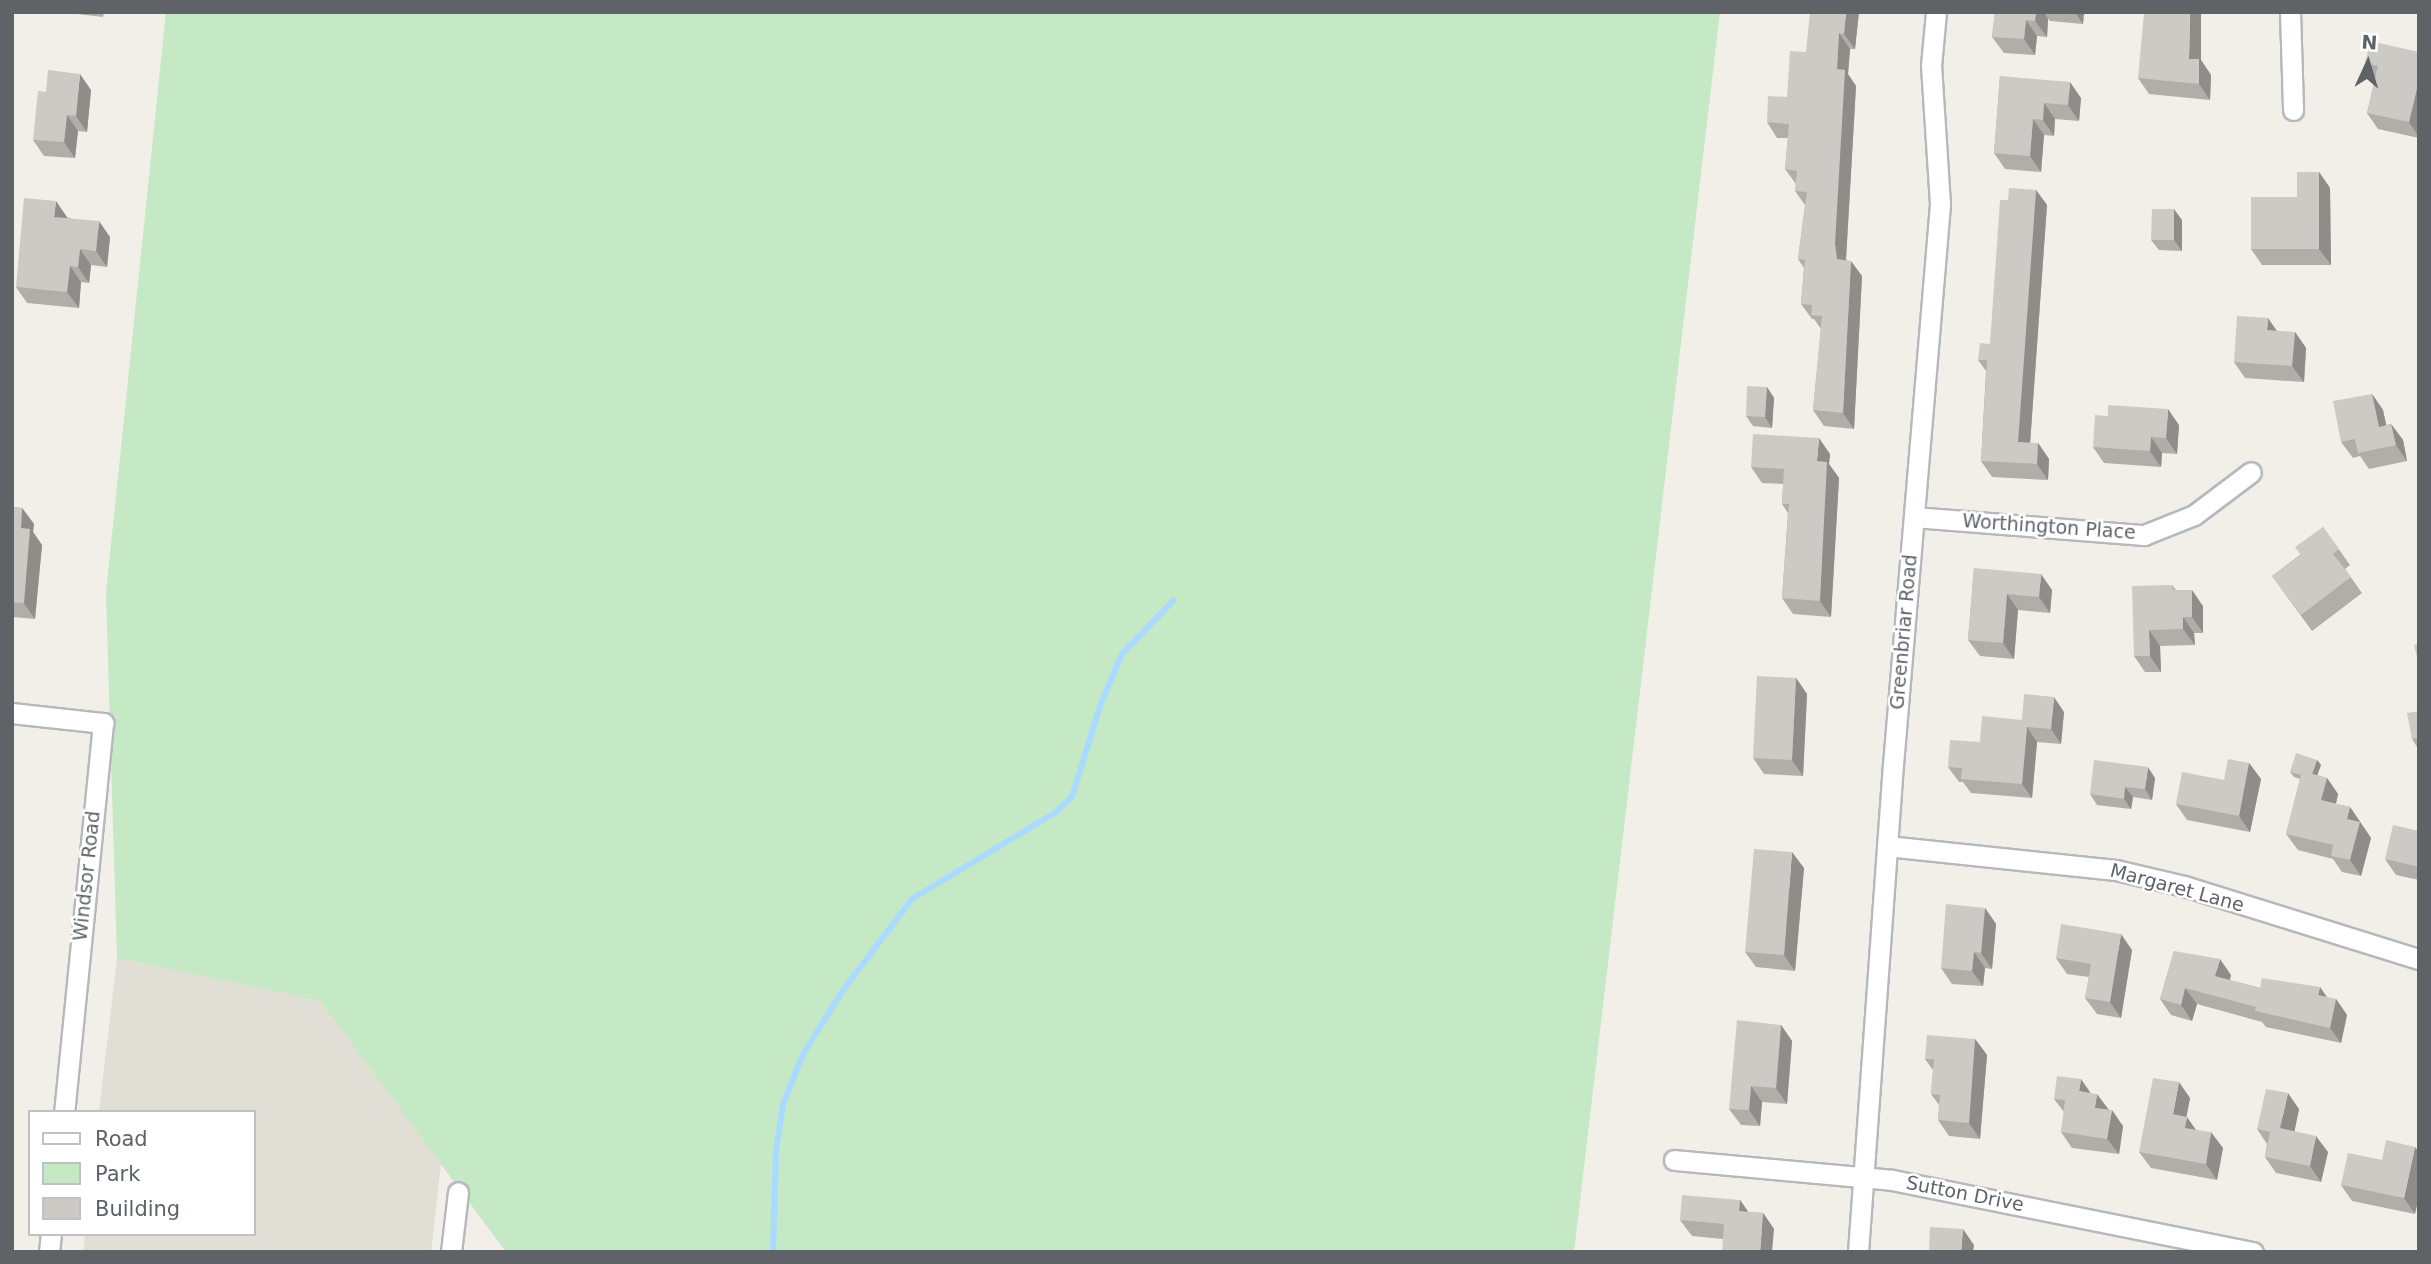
<!DOCTYPE html>
<style>
body{margin:0}
#map{position:relative;width:2431px;height:1264px;overflow:hidden;background:#f1efe8;font-family:"DejaVu Sans",sans-serif}
div>[style]{position:absolute}
.education>*{inset:0;background:#e1ded6}
.green>*{inset:0;background:#c5e8c5}
.stream>*{height:6px;margin:-3px;padding:0 3px;transform-origin:3px;border-radius:3px;background:#aadaff}
.roads{filter:drop-shadow(2px 0 #b5b8bc) drop-shadow(-2px 0 #b5b8bc) drop-shadow(0 2px #b5b8bc) drop-shadow(0 -2px #b5b8bc)}
.street>*{height:19px;margin:-9.5px;padding:0 9.5px;transform-origin:9.5px;border-radius:9.5px;background:#fff}
.wall>*{inset:0;background:#afaea9}
.shaded-wall>*{inset:0;background:#8f8d8a}
.building>*{inset:0;background:#cccac5}
span{translate:-50% -50%;white-space:nowrap;text-align:center;line-height:1.15;-webkit-text-stroke:5px #fff;paint-order:stroke}
.street-label{font-size:19px;color:#5f6368}
.frame{position:absolute;inset:0;border:14px solid #5f6368;pointer-events:none}
.legend{position:absolute;left:28px;top:1110px;width:228px;height:126px;box-sizing:border-box;background:#fff;border:2px solid #bfc1c3;margin:0;padding:9px 12px;list-style:none;font-size:21px;color:#5f6368}
.legend li{display:flex;align-items:center;gap:14px;height:35px}
.legend b{width:35px;border:2px solid #bfc1c3}
.north{position:absolute;left:2333px;top:28px;width:70px;height:70px;-webkit-text-stroke:5px #fff;paint-order:stroke;rotate:4deg;font-size:19px;font-weight:700;line-height:28px;text-align:center;color:#5f6368}
.north::after{content:'';display:block;margin:auto;width:24px;height:32px;background:#5f6368;clip-path:polygon(50% 0,100% 100%,50% 72%,0 100%)}
</style>
<div id="map">
<div class="education">
<div style="clip-path:polygon(117px 958px,320px 1001px,441px 1164px,431px 1252px,83px 1252px,85px 1234px,254px 1234px,254px 1112px,99px 1112px)"></div>
</div>
<div class="green">
<div style="clip-path:polygon(166px 12px,1720px 12px,1574px 1252px,506px 1252px,320px 1001px,117px 958px,106px 593px)"></div>
</div>
<div class="stream">
<div style="left:773px;top:1252px;width:102px;rotate:-88.3deg"></div>
<div style="left:776px;top:1150px;width:46px;rotate:-81.2deg"></div>
<div style="left:783px;top:1105px;width:55px;rotate:-68.6deg"></div>
<div style="left:803px;top:1054px;width:77px;rotate:-57.8deg"></div>
<div style="left:844px;top:989px;width:113px;rotate:-52.9deg"></div>
<div style="left:912px;top:899px;width:168px;rotate:-31.1deg"></div>
<div style="left:1056px;top:812px;width:22px;rotate:-43deg"></div>
<div style="left:1072px;top:797px;width:95px;rotate:-72.9deg"></div>
<div style="left:1100px;top:706px;width:56px;rotate:-67.1deg"></div>
<div style="left:1122px;top:654px;width:74px;rotate:-46.1deg"></div>
</div>
<div class="roads">
<div class="street">
<div style="left:2290px;top:12px;width:98px;rotate:88.2deg"></div>
<div style="left:1914px;top:517px;width:231px;rotate:4.5deg"></div>
<div style="left:2144px;top:535px;width:54px;rotate:-21.8deg"></div>
<div style="left:2194px;top:515px;width:71px;rotate:-37deg"></div>
<div style="left:12px;top:713px;width:92px;rotate:6.3deg"></div>
<div style="left:103px;top:723px;width:391px;rotate:95.7deg"></div>
<div style="left:1887px;top:846px;width:230px;rotate:6deg"></div>
<div style="left:2116px;top:870px;width:70px;rotate:13.2deg"></div>
<div style="left:2184px;top:886px;width:246px;rotate:17.3deg"></div>
<div style="left:1674px;top:1160px;width:219px;rotate:5.2deg"></div>
<div style="left:1892px;top:1180px;width:368px;rotate:11.3deg"></div>
<div style="left:49px;top:1252px;width:18px;rotate:-84deg"></div>
<div style="left:451px;top:1252px;width:60px;rotate:-83.3deg"></div>
<div style="left:1858px;top:1252px;width:488px;rotate:-85.9deg"></div>
<div style="left:1893px;top:765px;width:563px;rotate:-85.21deg"></div>
<div style="left:1940px;top:204px;width:138px;rotate:-93.7deg"></div>
<div style="left:1931px;top:66px;width:54px;rotate:-84.7deg"></div>
</div>
</div>
<div class="wall">
<div style="clip-path:polygon(60px 12px,104px 12px,103px 17px)"></div>
<div style="clip-path:polygon(1859px 12px,1855px 49px,1850px 49px,1848px 74px,1856px 86px,1846px 259px,1862px 276px,1854px 429px,1824px 426px,1813px 410px,1821px 329px,1814px 319px,1812px 319px,1801px 304px,1804px 268px,1798px 259px,1805px 205px,1795px 191px,1796px 184px,1785px 169px,1788px 138px,1777px 138px,1767px 122px,1787px 97px,1806px 52px)"></div>
<div style="clip-path:polygon(1995px 12px,2084px 12px,2083px 24px,2050px 21px,2048px 19px,2047px 37px,2037px 36px,2035px 55px,2004px 53px,1992px 37px)"></div>
<div style="clip-path:polygon(2419px 52px,2419px 138px,2378px 129px,2367px 113px,2375px 79px,2365px 63px)"></div>
<div style="clip-path:polygon(2201px 60px,2211px 75px,2210px 100px,2149px 94px,2138px 78px)"></div>
<div style="clip-path:polygon(2000px 76px,2081px 98px,2079px 121px,2055px 119px,2054px 136px,2044px 135px,2041px 172px,2005px 169px,1994px 153px)"></div>
<div style="clip-path:polygon(91px 90px,87px 132px,78px 131px,75px 158px,44px 156px,33px 140px,46px 92px)"></div>
<div style="clip-path:polygon(2319px 172px,2330px 188px,2331px 265px,2262px 265px,2251px 249px)"></div>
<div style="clip-path:polygon(2036px 190px,2047px 205px,2030px 443px,2038px 443px,2049px 459px,2048px 480px,1992px 477px,1981px 461px,1986px 371px,1978px 360px,1990px 344px,2008px 200px)"></div>
<div style="clip-path:polygon(67px 217px,110px 237px,107px 267px,91px 265px,89px 283px,81px 282px,79px 308px,27px 303px,16px 287px)"></div>
<div style="clip-path:polygon(2182px 220px,2182px 251px,2159px 250px,2151px 240px)"></div>
<div style="clip-path:polygon(2295px 332px,2306px 348px,2304px 382px,2245px 378px,2234px 362px)"></div>
<div style="clip-path:polygon(1767px 387px,1774px 398px,1772px 428px,1753px 426px,1746px 416px)"></div>
<div style="clip-path:polygon(2372px 394px,2383px 410px,2386px 425px,2391px 424px,2403px 440px,2407px 461px,2369px 469px,2360px 456px,2353px 458px,2341px 442px)"></div>
<div style="clip-path:polygon(2179px 425px,2177px 454px,2162px 453px,2161px 467px,2104px 463px,2093px 447px)"></div>
<div style="clip-path:polygon(1830px 454px,1829px 464px,1839px 478px,1831px 617px,1793px 614px,1782px 598px,1788px 513px,1782px 504px,1783px 484px,1762px 483px,1751px 467px)"></div>
<div style="clip-path:polygon(12px 507px,22px 508px,34px 524px,33px 532px,42px 545px,35px 619px,12px 617px)"></div>
<div style="clip-path:polygon(2323px 527px,2350px 565px,2345px 569px,2362px 593px,2312px 631px,2272px 576px,2300px 555px)"></div>
<div style="clip-path:polygon(1974px 568px,2052px 590px,2050px 613px,2018px 610px,2014px 659px,1980px 656px,1968px 640px)"></div>
<div style="clip-path:polygon(2172px 585px,2176px 590px,2203px 606px,2203px 633px,2194px 633px,2195px 645px,2160px 646px,2161px 672px,2145px 672px,2134px 656px)"></div>
<div style="clip-path:polygon(1796px 678px,1807px 694px,1803px 776px,1764px 774px,1753px 758px)"></div>
<div style="clip-path:polygon(2419px 711px,2419px 750px,2412px 739px)"></div>
<div style="clip-path:polygon(2064px 712px,2061px 744px,2037px 742px,2032px 798px,1971px 793px,1963px 782px,1959px 782px,1948px 767px,1980px 742px,2022px 720px)"></div>
<div style="clip-path:polygon(2317px 760px,2321px 765px,2317px 775px,2327px 778px,2338px 794px,2336px 804px,2350px 807px,2371px 838px,2361px 876px,2342px 872px,2333px 859px,2298px 850px,2286px 834px,2300px 779px,2294px 777px,2290px 772px)"></div>
<div style="clip-path:polygon(2249px 763px,2261px 779px,2250px 832px,2187px 820px,2176px 804px,2224px 780px)"></div>
<div style="clip-path:polygon(2155px 778px,2152px 800px,2133px 797px,2131px 809px,2097px 805px,2090px 794px)"></div>
<div style="clip-path:polygon(2419px 831px,2419px 880px,2396px 875px,2385px 859px)"></div>
<div style="clip-path:polygon(1804px 868px,1795px 971px,1756px 967px,1745px 952px)"></div>
<div style="clip-path:polygon(1985px 908px,1996px 924px,1992px 969px,1985px 968px,1983px 986px,1952px 984px,1941px 968px)"></div>
<div style="clip-path:polygon(2132px 950px,2121px 1018px,2097px 1014px,2085px 998px,2089px 977px,2067px 974px,2056px 958px)"></div>
<div style="clip-path:polygon(2174px 951px,2231px 975px,2230px 980px,2260px 988px,2336px 999px,2347px 1015px,2341px 1043px,2266px 1027px,2262px 1022px,2197px 1004px,2192px 1021px,2171px 1015px,2160px 999px)"></div>
<div style="clip-path:polygon(1781px 1025px,1792px 1041px,1787px 1104px,1762px 1102px,1760px 1126px,1741px 1125px,1729px 1109px)"></div>
<div style="clip-path:polygon(1975px 1039px,1987px 1055px,1980px 1139px,1949px 1136px,1938px 1120px,1939px 1105px,1931px 1094px,1933px 1070px,1925px 1059px)"></div>
<div style="clip-path:polygon(2091px 1093px,2109px 1110px,2123px 1126px,2119px 1154px,2072px 1148px,2061px 1132px,2064px 1112px,2054px 1099px)"></div>
<div style="clip-path:polygon(2190px 1098px,2186px 1117px,2196px 1130px,2223px 1148px,2217px 1180px,2151px 1168px,2139px 1152px)"></div>
<div style="clip-path:polygon(2299px 1109px,2294px 1131px,2328px 1152px,2321px 1182px,2276px 1173px,2265px 1157px,2267px 1144px,2257px 1129px)"></div>
<div style="clip-path:polygon(2382px 1160px,2415px 1214px,2352px 1201px,2341px 1185px)"></div>
<div style="clip-path:polygon(1740px 1200px,1748px 1212px,1763px 1213px,1774px 1229px,1723px 1239px,1692px 1236px,1680px 1220px)"></div>
</div>
<div class="shaded-wall">
<div style="clip-path:polygon(1846px 12px,1859px 12px,1855px 49px,1844px 34px)"></div>
<div style="clip-path:polygon(2036px 12px,2044px 12px,2048px 19px,2047px 37px,2035px 21px)"></div>
<div style="clip-path:polygon(2075px 12px,2084px 12px,2083px 24px)"></div>
<div style="clip-path:polygon(2190px 12px,2201px 12px,2201px 60px,2211px 75px,2210px 100px,2199px 84px,2189px 59px)"></div>
<div style="clip-path:polygon(2026px 20px,2037px 36px,2035px 55px,2024px 39px)"></div>
<div style="clip-path:polygon(1839px 33px,1850px 49px,1848px 74px,1856px 86px,1846px 259px,1848px 275px,1837px 259px,1835px 244px,1837px 69px)"></div>
<div style="clip-path:polygon(80px 74px,91px 90px,87px 132px,76px 116px)"></div>
<div style="clip-path:polygon(2419px 80px,2419px 137px,2409px 122px)"></div>
<div style="clip-path:polygon(2070px 82px,2081px 98px,2079px 121px,2068px 105px)"></div>
<div style="clip-path:polygon(2044px 103px,2055px 119px,2054px 136px,2043px 120px)"></div>
<div style="clip-path:polygon(67px 115px,78px 131px,75px 158px,64px 142px)"></div>
<div style="clip-path:polygon(2033px 119px,2044px 135px,2041px 172px,2030px 156px)"></div>
<div style="clip-path:polygon(2319px 172px,2330px 188px,2331px 265px,2319px 249px)"></div>
<div style="clip-path:polygon(2036px 190px,2047px 205px,2029px 458px,2018px 442px)"></div>
<div style="clip-path:polygon(56px 201px,67px 217px,65px 233px,54px 217px)"></div>
<div style="clip-path:polygon(2174px 209px,2182px 220px,2182px 251px,2174px 240px)"></div>
<div style="clip-path:polygon(99px 221px,110px 237px,107px 267px,96px 251px)"></div>
<div style="clip-path:polygon(80px 249px,91px 265px,89px 283px,78px 267px)"></div>
<div style="clip-path:polygon(1851px 261px,1862px 276px,1854px 429px,1843px 413px)"></div>
<div style="clip-path:polygon(70px 266px,81px 282px,79px 308px,67px 292px)"></div>
<div style="clip-path:polygon(2268px 318px,2279px 334px,2267px 330px)"></div>
<div style="clip-path:polygon(2295px 332px,2306px 348px,2304px 382px,2292px 366px)"></div>
<div style="clip-path:polygon(1767px 387px,1774px 398px,1772px 428px,1765px 417px)"></div>
<div style="clip-path:polygon(2372px 394px,2383px 410px,2390px 443px,2379px 427px)"></div>
<div style="clip-path:polygon(2168px 409px,2179px 425px,2177px 454px,2166px 438px)"></div>
<div style="clip-path:polygon(2391px 424px,2403px 440px,2407px 461px,2396px 445px)"></div>
<div style="clip-path:polygon(2151px 437px,2162px 453px,2161px 467px,2150px 451px)"></div>
<div style="clip-path:polygon(1819px 438px,1830px 454px,1829px 464px,1839px 478px,1831px 617px,1820px 601px,1817px 461px)"></div>
<div style="clip-path:polygon(2038px 443px,2049px 459px,2048px 480px,2037px 464px)"></div>
<div style="clip-path:polygon(22px 508px,34px 524px,33px 532px,42px 545px,35px 619px,24px 603px,21px 528px)"></div>
<div style="clip-path:polygon(2041px 574px,2052px 590px,2050px 613px,2039px 597px)"></div>
<div style="clip-path:polygon(2192px 590px,2203px 606px,2203px 633px,2192px 617px)"></div>
<div style="clip-path:polygon(2007px 594px,2018px 610px,2014px 659px,2003px 643px)"></div>
<div style="clip-path:polygon(2183px 617px,2194px 633px,2195px 645px,2183px 629px)"></div>
<div style="clip-path:polygon(2149px 630px,2160px 646px,2161px 672px,2150px 656px)"></div>
<div style="clip-path:polygon(1796px 678px,1807px 694px,1803px 776px,1792px 760px)"></div>
<div style="clip-path:polygon(2054px 697px,2064px 712px,2061px 744px,2051px 729px)"></div>
<div style="clip-path:polygon(2027px 727px,2037px 742px,2032px 798px,2022px 784px)"></div>
<div style="clip-path:polygon(2317px 760px,2321px 765px,2314px 784px,2311px 779px)"></div>
<div style="clip-path:polygon(2249px 763px,2261px 779px,2250px 832px,2239px 816px)"></div>
<div style="clip-path:polygon(2148px 767px,2155px 778px,2152px 800px,2145px 789px)"></div>
<div style="clip-path:polygon(2327px 778px,2338px 794px,2333px 816px,2321px 800px)"></div>
<div style="clip-path:polygon(2125px 787px,2133px 797px,2131px 809px,2124px 799px)"></div>
<div style="clip-path:polygon(2350px 807px,2371px 838px,2361px 876px,2350px 860px,2347px 819px)"></div>
<div style="clip-path:polygon(1792px 852px,1804px 868px,1795px 971px,1784px 955px)"></div>
<div style="clip-path:polygon(1985px 908px,1996px 924px,1992px 969px,1981px 953px)"></div>
<div style="clip-path:polygon(2121px 934px,2132px 950px,2121px 1018px,2110px 1002px)"></div>
<div style="clip-path:polygon(1974px 952px,1985px 968px,1983px 986px,1972px 971px)"></div>
<div style="clip-path:polygon(2220px 959px,2231px 975px,2226px 992px,2215px 976px)"></div>
<div style="clip-path:polygon(2320px 987px,2331px 1003px,2318px 995px)"></div>
<div style="clip-path:polygon(2185px 988px,2197px 1004px,2192px 1021px,2181px 1005px)"></div>
<div style="clip-path:polygon(2336px 999px,2347px 1015px,2341px 1043px,2330px 1028px)"></div>
<div style="clip-path:polygon(1781px 1025px,1792px 1041px,1787px 1104px,1776px 1088px)"></div>
<div style="clip-path:polygon(1975px 1039px,1987px 1055px,1980px 1139px,1969px 1123px)"></div>
<div style="clip-path:polygon(2081px 1079px,2092px 1095px,2079px 1091px)"></div>
<div style="clip-path:polygon(2179px 1082px,2190px 1098px,2184px 1130px,2173px 1114px)"></div>
<div style="clip-path:polygon(1751px 1086px,1762px 1102px,1760px 1126px,1749px 1110px)"></div>
<div style="clip-path:polygon(2288px 1093px,2299px 1109px,2292px 1144px,2280px 1128px)"></div>
<div style="clip-path:polygon(2097px 1094px,2109px 1110px,2095px 1108px)"></div>
<div style="clip-path:polygon(2112px 1110px,2123px 1126px,2119px 1154px,2107px 1139px)"></div>
<div style="clip-path:polygon(2187px 1117px,2198px 1133px,2185px 1128px)"></div>
<div style="clip-path:polygon(2211px 1132px,2223px 1148px,2217px 1180px,2206px 1164px)"></div>
<div style="clip-path:polygon(2316px 1136px,2328px 1152px,2321px 1182px,2310px 1166px)"></div>
<div style="clip-path:polygon(2415px 1147px,2419px 1152px,2419px 1197px,2415px 1214px,2404px 1198px)"></div>
<div style="clip-path:polygon(1740px 1200px,1751px 1216px,1739px 1211px)"></div>
<div style="clip-path:polygon(1763px 1213px,1774px 1229px,1772px 1252px,1760px 1252px)"></div>
<div style="clip-path:polygon(1963px 1229px,1974px 1245px,1973px 1252px,1961px 1252px)"></div>
</div>
<div class="building">
<div style="clip-path:polygon(1810px 12px,1846px 12px,1844px 34px,1839px 33px,1837px 69px,1845px 70px,1835px 244px,1837px 259px,1851px 261px,1843px 413px,1813px 410px,1822px 316px,1811px 315px,1812px 305px,1801px 304px,1805px 260px,1798px 259px,1807px 192px,1795px 191px,1797px 171px,1785px 169px,1789px 124px,1767px 122px,1768px 96px,1787px 97px,1790px 51px,1806px 52px)"></div>
<div style="clip-path:polygon(1995px 12px,2036px 12px,2035px 21px,2026px 20px,2024px 39px,1992px 37px)"></div>
<div style="clip-path:polygon(2165px 12px,2190px 12px,2189px 59px,2199px 59px,2199px 84px,2138px 78px,2144px 13px,2165px 14px)"></div>
<div style="clip-path:polygon(2370px 41px,2419px 52px,2419px 80px,2409px 122px,2367px 113px,2378px 66px,2365px 63px)"></div>
<div style="clip-path:polygon(48px 70px,80px 74px,76px 116px,67px 115px,64px 142px,33px 140px,38px 91px,46px 92px)"></div>
<div style="clip-path:polygon(2000px 76px,2070px 82px,2068px 105px,2044px 103px,2043px 120px,2033px 119px,2030px 156px,1994px 153px)"></div>
<div style="clip-path:polygon(2297px 172px,2319px 172px,2319px 249px,2251px 249px,2251px 197px,2297px 197px)"></div>
<div style="clip-path:polygon(2009px 188px,2036px 190px,2018px 442px,2038px 443px,2037px 464px,1981px 461px,1987px 360px,1978px 360px,1980px 343px,1990px 344px,2000px 200px,2008px 200px)"></div>
<div style="clip-path:polygon(24px 198px,56px 201px,54px 217px,99px 221px,96px 251px,80px 249px,78px 267px,70px 266px,67px 292px,16px 287px)"></div>
<div style="clip-path:polygon(2152px 209px,2174px 209px,2174px 240px,2151px 240px)"></div>
<div style="clip-path:polygon(2237px 316px,2268px 318px,2267px 330px,2295px 332px,2292px 366px,2234px 362px)"></div>
<div style="clip-path:polygon(1747px 386px,1767px 387px,1765px 417px,1746px 416px)"></div>
<div style="clip-path:polygon(2372px 394px,2379px 427px,2391px 424px,2396px 445px,2358px 453px,2355px 439px,2341px 442px,2333px 401px)"></div>
<div style="clip-path:polygon(2108px 405px,2168px 409px,2166px 438px,2151px 437px,2150px 451px,2093px 447px,2095px 415px,2108px 416px)"></div>
<div style="clip-path:polygon(1753px 434px,1819px 438px,1817px 461px,1827px 462px,1820px 601px,1782px 598px,1789px 504px,1782px 504px,1784px 469px,1751px 467px)"></div>
<div style="clip-path:polygon(12px 507px,22px 508px,21px 528px,30px 529px,24px 603px,12px 602px)"></div>
<div style="clip-path:polygon(2323px 527px,2339px 549px,2333px 554px,2351px 577px,2301px 615px,2272px 576px,2301px 555px,2295px 547px)"></div>
<div style="clip-path:polygon(1974px 568px,2041px 574px,2039px 597px,2007px 594px,2003px 643px,1968px 640px)"></div>
<div style="clip-path:polygon(2172px 585px,2173px 590px,2192px 590px,2192px 617px,2183px 617px,2183px 629px,2149px 630px,2150px 656px,2134px 656px,2132px 586px)"></div>
<div style="clip-path:polygon(2419px 644px,2419px 665px,2414px 645px)"></div>
<div style="clip-path:polygon(1757px 676px,1796px 678px,1792px 760px,1753px 758px)"></div>
<div style="clip-path:polygon(2024px 694px,2054px 697px,2051px 729px,2027px 727px,2022px 784px,1961px 779px,1962px 768px,1948px 767px,1950px 740px,1980px 742px,1982px 716px,2022px 720px)"></div>
<div style="clip-path:polygon(2419px 711px,2419px 738px,2412px 739px,2407px 713px)"></div>
<div style="clip-path:polygon(2296px 753px,2317px 760px,2312px 774px,2302px 771px,2301px 775px,2290px 772px)"></div>
<div style="clip-path:polygon(2228px 759px,2249px 763px,2239px 816px,2176px 804px,2182px 772px,2224px 780px)"></div>
<div style="clip-path:polygon(2094px 760px,2148px 767px,2145px 789px,2125px 787px,2124px 799px,2090px 794px)"></div>
<div style="clip-path:polygon(2302px 771px,2327px 778px,2321px 800px,2350px 807px,2347px 819px,2360px 822px,2350px 860px,2331px 856px,2333px 845px,2286px 834px)"></div>
<div style="clip-path:polygon(2393px 825px,2419px 831px,2419px 867px,2385px 859px)"></div>
<div style="clip-path:polygon(1754px 849px,1792px 852px,1784px 955px,1745px 952px)"></div>
<div style="clip-path:polygon(1946px 904px,1985px 908px,1981px 953px,1974px 952px,1972px 971px,1941px 968px)"></div>
<div style="clip-path:polygon(2061px 924px,2121px 934px,2110px 1002px,2085px 998px,2091px 964px,2056px 958px)"></div>
<div style="clip-path:polygon(2174px 951px,2220px 959px,2215px 976px,2260px 988px,2262px 978px,2320px 987px,2318px 995px,2336px 999px,2330px 1028px,2255px 1011px,2256px 1007px,2185px 988px,2181px 1005px,2160px 999px)"></div>
<div style="clip-path:polygon(1737px 1020px,1781px 1025px,1776px 1088px,1751px 1086px,1749px 1110px,1729px 1109px)"></div>
<div style="clip-path:polygon(1927px 1035px,1975px 1039px,1969px 1123px,1938px 1120px,1940px 1095px,1931px 1094px,1934px 1059px,1925px 1059px)"></div>
<div style="clip-path:polygon(2057px 1076px,2081px 1079px,2079px 1091px,2097px 1094px,2095px 1108px,2112px 1110px,2107px 1139px,2061px 1132px,2065px 1100px,2054px 1099px)"></div>
<div style="clip-path:polygon(2153px 1078px,2179px 1082px,2173px 1114px,2187px 1117px,2185px 1128px,2211px 1132px,2206px 1164px,2139px 1152px)"></div>
<div style="clip-path:polygon(2266px 1089px,2288px 1093px,2280px 1128px,2316px 1136px,2310px 1166px,2265px 1157px,2270px 1132px,2257px 1129px)"></div>
<div style="clip-path:polygon(2386px 1140px,2415px 1147px,2404px 1198px,2341px 1185px,2348px 1153px,2382px 1160px)"></div>
<div style="clip-path:polygon(1682px 1195px,1740px 1200px,1739px 1211px,1763px 1213px,1760px 1252px,1722px 1252px,1724px 1224px,1680px 1220px)"></div>
<div style="clip-path:polygon(1930px 1227px,1963px 1229px,1961px 1252px,1929px 1252px)"></div>
</div>
<div class="street-label">
<span style="left:2049px;top:527px;rotate:4deg">Worthington Place</span>
<span style="left:1904px;top:632px;rotate:-85deg">Greenbriar Road</span>
<span style="left:87px;top:876px;rotate:-84deg">Windsor Road</span>
<span style="left:2177px;top:888px;rotate:15deg">Margaret Lane</span>
<span style="left:1965px;top:1194px;rotate:11deg">Sutton Drive</span>
</div>
<div class="frame"></div>
<ul class="legend">
<li><b style="height:9px;background:#fff"></b>Road</li>
<li><b style="height:19px;background:#c5e8c5"></b>Park</li>
<li><b style="height:19px;background:#cccac5"></b>Building</li>
</ul>
<div class="north">N</div>
</div>
